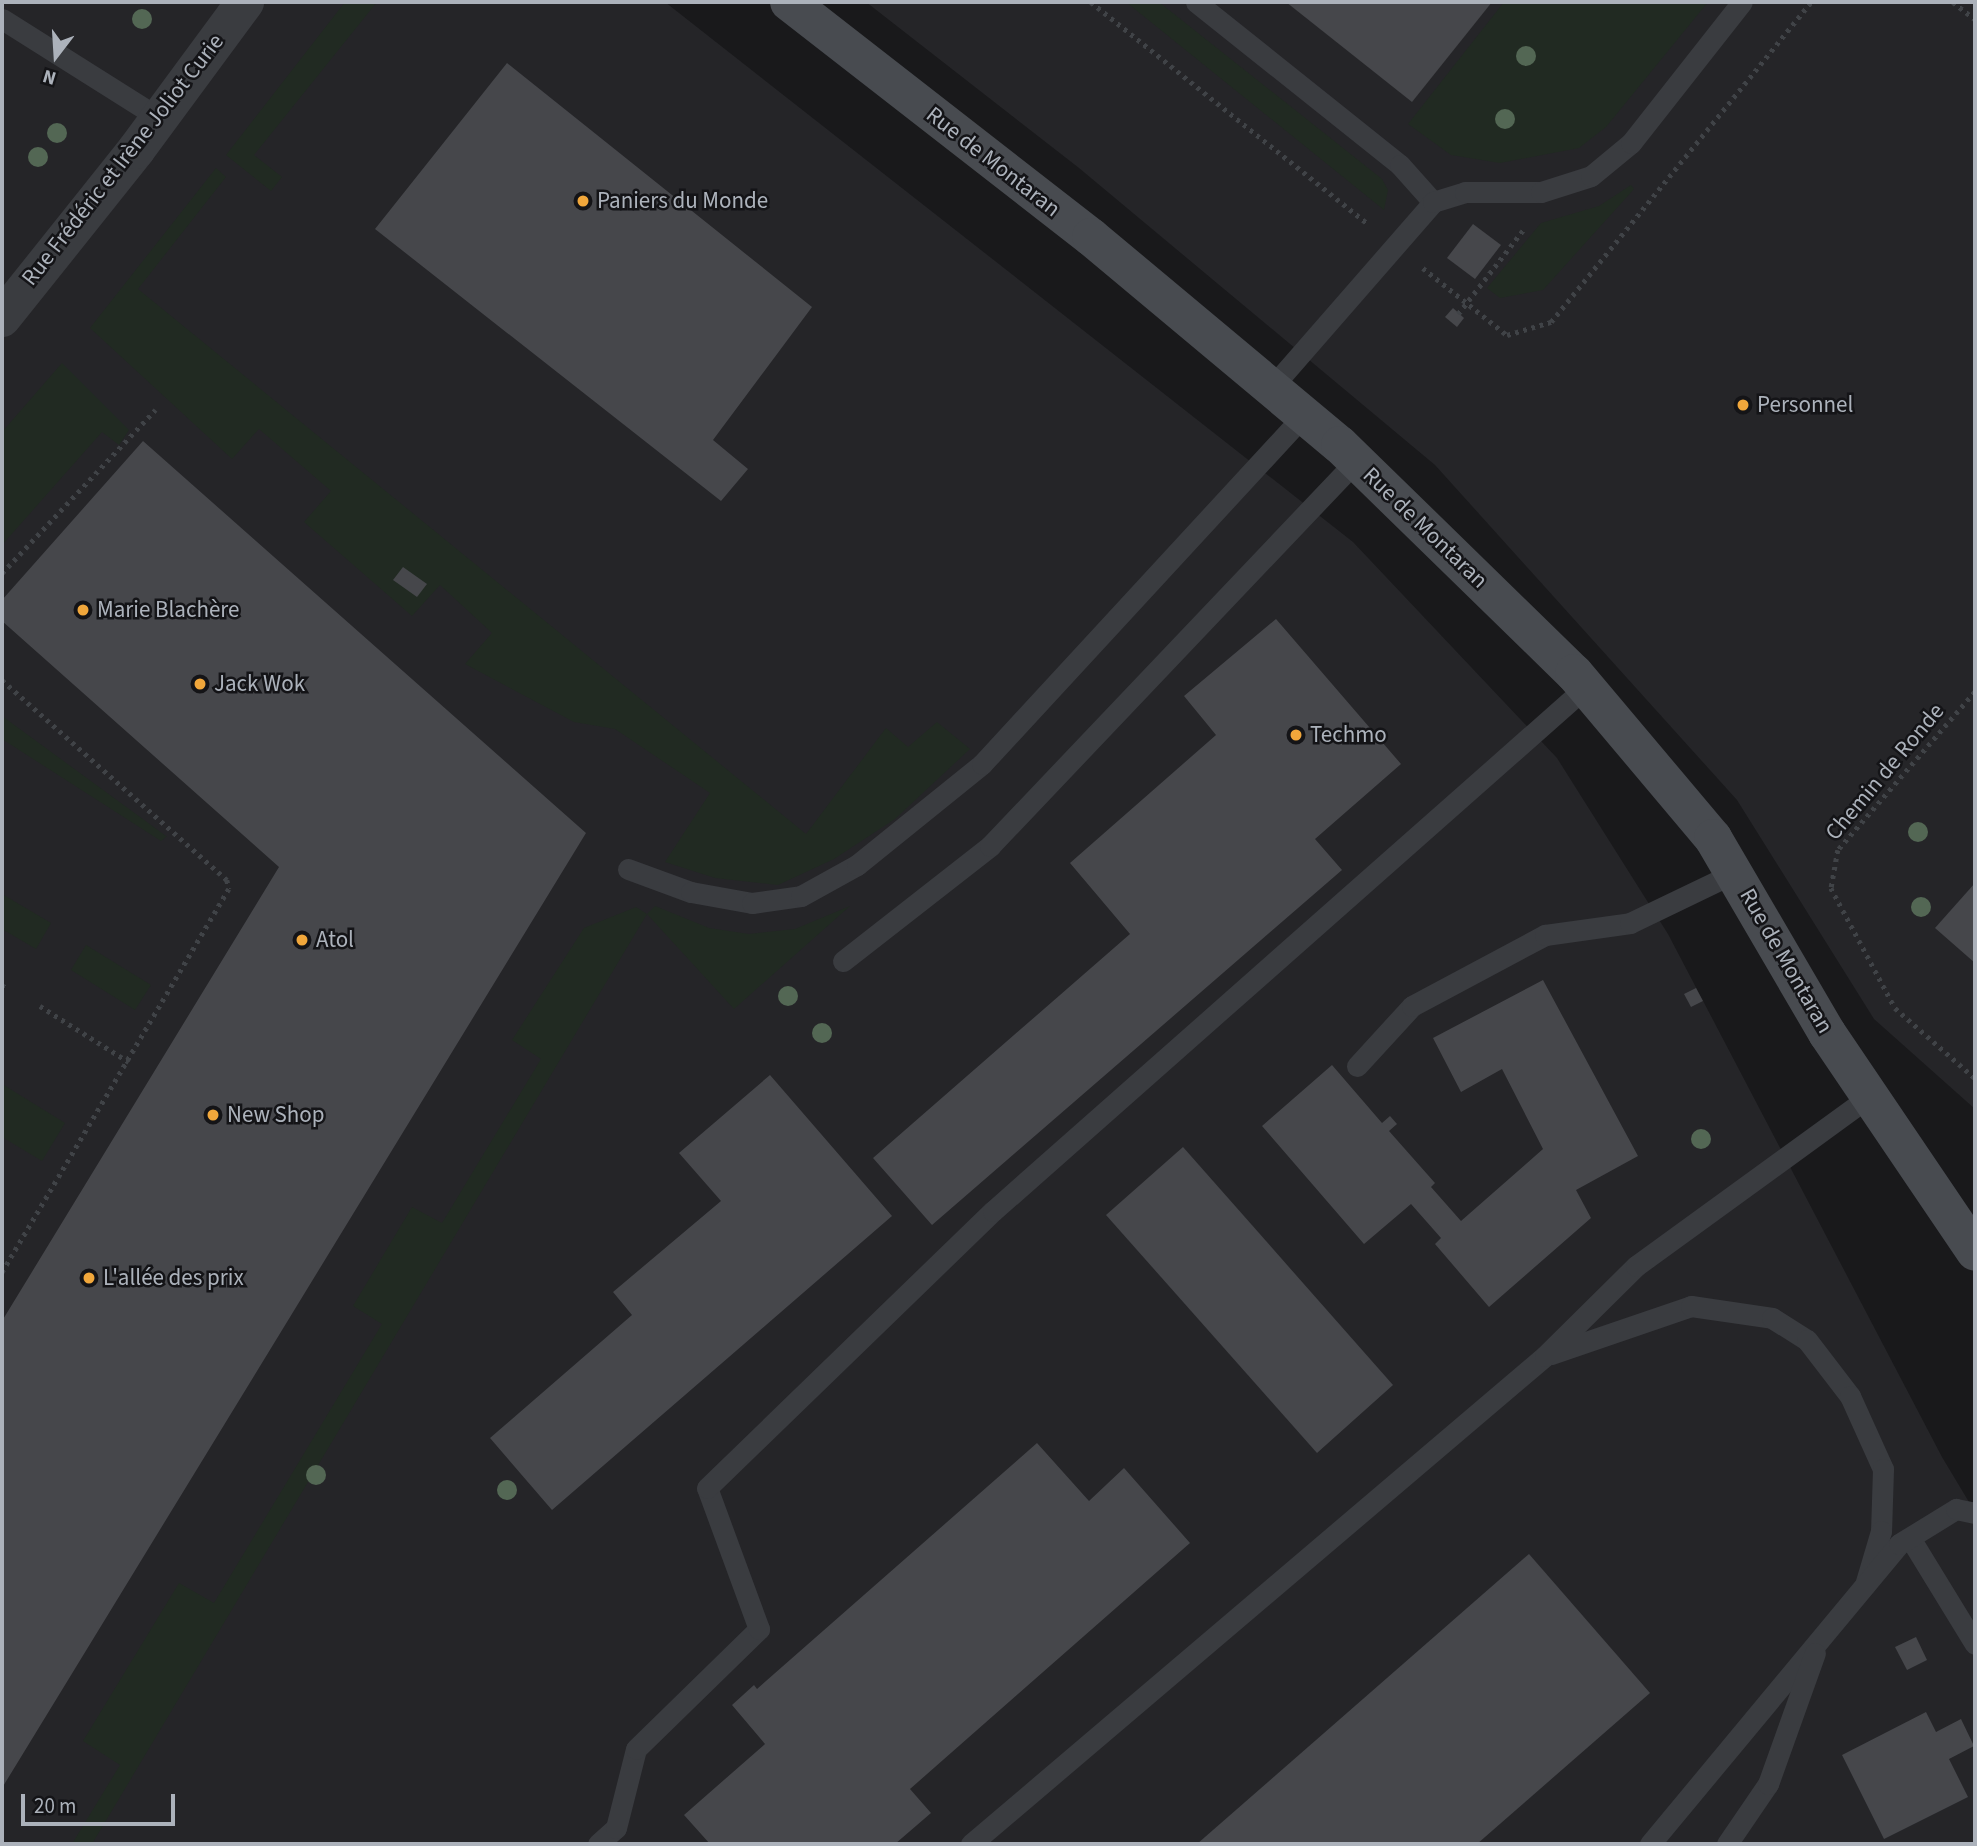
<!DOCTYPE html>
<meta charset="utf-8">
<style>
body{margin:0}
#map{position:relative;width:1977px;height:1846px;overflow:hidden;background:#19191b;font-family:"Source Sans 3",sans-serif}
div>[style]{position:absolute}
.built>*{inset:0;background:#252528}
.green>*{inset:0;background:#212a22}
.building>*{inset:0;background:#46474b}
.path>*{height:4.5px;margin-top:-2.25px;transform-origin:0;background:repeating-linear-gradient(90deg,#404347 0 3.5px,transparent 0 8.5px)}
.lane>*{height:21px;margin:-10.5px;padding:0 10.5px;transform-origin:10.5px;border-radius:10.5px;background:#3a3c40}
.street>*{height:38px;margin:-19px;padding:0 19px;transform-origin:19px;border-radius:19px;background:#3a3c40}
.secondary>*{height:38px;margin:-19px;padding:0 19px;transform-origin:19px;border-radius:19px;background:#484b50}
.trees>*{width:20px;height:20px;margin:-10px;border-radius:50%;background:#536754}
.dots>*{width:19px;height:19px;translate:-50% -50%;box-sizing:border-box;border:4px solid #141417;border-radius:50%}
span{translate:-50% -50%;white-space:nowrap;text-align:center;line-height:1.15;-webkit-text-stroke:5px #141417;paint-order:stroke}
.street-label{font-size:23px;color:#acb2bb}
.poi-label{font-size:23px;color:#acb2bb}
.left{translate:0 -50%;text-align:left}
.frame{position:absolute;inset:0;border:4px solid #acb2bb;pointer-events:none}
.north{position:absolute;left:21px;top:21px;width:70px;height:70px;-webkit-text-stroke:5px #141417;paint-order:stroke;rotate:197deg;font-size:19px;font-weight:700;line-height:28px;text-align:center;color:#acb2bb}
.north::after{content:'';display:block;margin:auto;width:24px;height:32px;background:#acb2bb;clip-path:polygon(50% 0,100% 100%,50% 72%,0 100%)}
.scale{position:absolute;left:21px;top:1794px;width:154px;height:32px;box-sizing:border-box;border:4px solid #acb2bb;border-top:0;padding-left:9px;font-size:21px;line-height:24px;white-space:nowrap;color:#acb2bb;-webkit-text-stroke:5px #141417;paint-order:stroke}
</style>
<div id="map">
<div class="built">
<div style="clip-path:polygon(2px 2px,665px 2px,1353px 542px,1557px 758px,1668px 934px,1942px 1457px,1975px 1512px,1975px 1844px,2px 1844px)"></div>
<div style="clip-path:polygon(866px 2px,1975px 2px,1975px 1109px,1874px 1019px,1737px 800px,1435px 465px,1079px 168px)"></div>
</div>
<div class="green">
<div style="clip-path:polygon(345px 2px,377px 2px,254px 155px,282px 177px,271px 191px,226px 155px)"></div>
<div style="clip-path:polygon(1126px 2px,1159px 2px,1382px 179px,1388px 190px,1384px 210px)"></div>
<div style="clip-path:polygon(1504px 2px,1708px 2px,1606px 127px,1579px 148px,1500px 163px,1451px 155px,1408px 124px)"></div>
<div style="clip-path:polygon(216px 168px,226px 177px,138px 289px,806px 834px,886px 728px,908px 747px,937px 722px,970px 749px,895px 819px,834px 859px,778px 885px,715px 878px,665px 862px,710px 793px,615px 729px,574px 722px,465px 664px,492px 633px,440px 585px,412px 616px,304px 522px,331px 491px,259px 429px,232px 459px,90px 328px)"></div>
<div style="clip-path:polygon(1631px 185px,1634px 189px,1543px 290px,1500px 298px,1487px 288px,1541px 223px,1599px 206px)"></div>
<div style="clip-path:polygon(62px 363px,129px 430px,119px 445px,102px 432px,2px 545px,2px 432px)"></div>
<div style="clip-path:polygon(2px 716px,166px 836px,167px 836px,161px 841px,2px 739px)"></div>
<div style="clip-path:polygon(2px 894px,51px 923px,36px 949px,2px 929px)"></div>
<div style="clip-path:polygon(655px 906px,709px 928px,749px 934px,795px 929px,850px 906px,734px 1009px,647px 914px,92px 1844px,72px 1844px,120px 1765px,83px 1741px,179px 1583px,214px 1603px,382px 1324px,353px 1306px,412px 1207px,442px 1223px,541px 1059px,512px 1040px,584px 928px,636px 907px,647px 914px)"></div>
<div style="clip-path:polygon(86px 945px,151px 985px,135px 1010px,71px 970px)"></div>
<div style="clip-path:polygon(2px 1084px,65px 1123px,42px 1161px,2px 1137px)"></div>
</div>
<div class="building">
<div style="clip-path:polygon(1286px 2px,1492px 2px,1412px 102px)"></div>
<div style="clip-path:polygon(507px 63px,812px 307px,713px 440px,748px 469px,721px 501px,375px 229px)"></div>
<div style="clip-path:polygon(1473px 224px,1501px 245px,1475px 279px,1447px 258px)"></div>
<div style="clip-path:polygon(1453px 308px,1464px 318px,1457px 327px,1445px 317px)"></div>
<div style="clip-path:polygon(143px 441px,586px 833px,2px 1788px,2px 1321px,279px 867px,2px 621px,2px 600px)"></div>
<div style="clip-path:polygon(403px 567px,427px 584px,417px 597px,393px 580px)"></div>
<div style="clip-path:polygon(1276px 619px,1401px 764px,1315px 839px,1342px 870px,932px 1225px,873px 1158px,1130px 934px,1070px 863px,1216px 735px,1184px 696px)"></div>
<div style="clip-path:polygon(1975px 883px,1975px 963px,1935px 928px)"></div>
<div style="clip-path:polygon(1543px 980px,1638px 1156px,1576px 1190px,1591px 1218px,1489px 1307px,1435px 1244px,1441px 1238px,1411px 1204px,1364px 1244px,1262px 1126px,1332px 1065px,1382px 1123px,1390px 1116px,1397px 1124px,1389px 1131px,1435px 1183px,1431px 1187px,1461px 1221px,1543px 1149px,1502px 1069px,1461px 1092px,1433px 1038px)"></div>
<div style="clip-path:polygon(1696px 988px,1703px 1001px,1691px 1007px,1684px 994px)"></div>
<div style="clip-path:polygon(770px 1075px,892px 1216px,552px 1510px,490px 1438px,632px 1315px,613px 1292px,721px 1201px,679px 1153px)"></div>
<div style="clip-path:polygon(1183px 1147px,1393px 1385px,1317px 1453px,1106px 1215px)"></div>
<div style="clip-path:polygon(1037px 1443px,1089px 1501px,1124px 1468px,1190px 1543px,910px 1789px,931px 1813px,895px 1844px,710px 1844px,684px 1815px,765px 1744px,732px 1705px,754px 1685px,757px 1689px)"></div>
<div style="clip-path:polygon(1529px 1554px,1650px 1693px,1477px 1844px,1197px 1844px)"></div>
<div style="clip-path:polygon(1916px 1637px,1927px 1660px,1907px 1670px,1895px 1647px)"></div>
<div style="clip-path:polygon(1926px 1712px,1936px 1732px,1961px 1719px,1974px 1746px,1949px 1759px,1968px 1797px,1884px 1839px,1842px 1755px)"></div>
</div>
<div class="path">
<div style="left:1091px;top:2px;width:354px;rotate:38.7deg"></div>
<div style="left:1953px;top:2px;width:28px;rotate:38deg"></div>
<div style="left:1423px;top:268px;width:107px;rotate:38.6deg"></div>
<div style="left:1507px;top:335px;width:46px;rotate:-16.5deg"></div>
<div style="left:1551px;top:322px;width:412px;rotate:-50.9deg"></div>
<div style="left:1458px;top:314px;width:108px;rotate:-52.2deg"></div>
<div style="left:2px;top:573px;width:224px;rotate:-46.8deg"></div>
<div style="left:2px;top:680px;width:301px;rotate:41.6deg"></div>
<div style="left:227px;top:880px;width:9px;rotate:77deg"></div>
<div style="left:229px;top:889px;width:446px;rotate:120.6deg"></div>
<div style="left:1975px;top:692px;width:209px;rotate:130.9deg"></div>
<div style="left:1838px;top:850px;width:39px;rotate:100deg"></div>
<div style="left:1831px;top:888px;width:136px;rotate:61.9deg"></div>
<div style="left:1895px;top:1008px;width:106px;rotate:41.2deg"></div>
<div style="left:2px;top:985px;width:7px;rotate:34deg"></div>
<div style="left:40px;top:1006px;width:105px;rotate:32.2deg"></div>
</div>
<div class="lane">
<div style="left:1196px;top:2px;width:261px;rotate:38.6deg"></div>
<div style="left:1400px;top:165px;width:50px;rotate:48.3deg"></div>
<div style="left:2px;top:19px;width:186px;rotate:32.2deg"></div>
<div style="left:1271px;top:388px;width:247px;rotate:-48.9deg"></div>
<div style="left:1433px;top:202px;width:34px;rotate:-17deg"></div>
<div style="left:1465px;top:192px;width:76px"></div>
<div style="left:1541px;top:192px;width:52px;rotate:-17.7deg"></div>
<div style="left:1591px;top:176px;width:52px;rotate:-39.5deg"></div>
<div style="left:1631px;top:143px;width:179px;rotate:-51.8deg"></div>
<div style="left:628px;top:869px;width:67px;rotate:20.1deg"></div>
<div style="left:691px;top:892px;width:62px;rotate:10.2deg"></div>
<div style="left:752px;top:903px;width:49px;rotate:-8.1deg"></div>
<div style="left:801px;top:896px;width:64px;rotate:-29deg"></div>
<div style="left:857px;top:865px;width:161px;rotate:-38.9deg"></div>
<div style="left:982px;top:764px;width:475px;rotate:-47.3deg"></div>
<div style="left:843px;top:961px;width:187px;rotate:-38deg"></div>
<div style="left:990px;top:846px;width:533px;rotate:-46.45deg"></div>
<div style="left:1357px;top:1066px;width:81px;rotate:-47.5deg"></div>
<div style="left:1412px;top:1006px;width:151px;rotate:-28.1deg"></div>
<div style="left:1545px;top:935px;width:86px;rotate:-8deg"></div>
<div style="left:1630px;top:923px;width:115px;rotate:-25.7deg"></div>
<div style="left:1551px;top:1354px;width:148px;rotate:-18.9deg"></div>
<div style="left:1691px;top:1306px;width:82px;rotate:8.4deg"></div>
<div style="left:1772px;top:1318px;width:41px;rotate:32.2deg"></div>
<div style="left:1807px;top:1340px;width:71px;rotate:52.5deg"></div>
<div style="left:1850px;top:1396px;width:80px;rotate:65.7deg"></div>
<div style="left:1883px;top:1469px;width:62px;rotate:91.8deg"></div>
<div style="left:1881px;top:1531px;width:56px;rotate:106.5deg"></div>
<div style="left:1910px;top:1538px;width:124px;rotate:58.5deg"></div>
<div style="left:598px;top:1844px;width:24px;rotate:-42deg"></div>
<div style="left:616px;top:1828px;width:81px;rotate:-75.8deg"></div>
<div style="left:636px;top:1749px;width:172px;rotate:-44.3deg"></div>
<div style="left:759px;top:1629px;width:150px;rotate:-110.2deg"></div>
<div style="left:707px;top:1488px;width:398px;rotate:-44.1deg"></div>
<div style="left:993px;top:1211px;width:791px;rotate:-41.47deg"></div>
<div style="left:971px;top:1844px;width:753px;rotate:-40.37deg"></div>
<div style="left:1545px;top:1356px;width:128px;rotate:-44.7deg"></div>
<div style="left:1636px;top:1266px;width:289px;rotate:-36deg"></div>
<div style="left:1650px;top:1844px;width:390px;rotate:-50.3deg"></div>
<div style="left:1899px;top:1544px;width:67px;rotate:-31.6deg"></div>
<div style="left:1956px;top:1509px;width:19px;rotate:12deg"></div>
<div style="left:1727px;top:1844px;width:73px;rotate:-55.7deg"></div>
<div style="left:1768px;top:1784px;width:139px;rotate:-70.3deg"></div>
</div>
<div class="street">
<div style="left:2px;top:318px;width:215px;rotate:-51.4deg"></div>
<div style="left:136px;top:150px;width:184px;rotate:-53.6deg"></div>
</div>
<div class="secondary">
<div style="left:789px;top:2px;width:383px;rotate:37.9deg"></div>
<div style="left:1091px;top:237px;width:324px;rotate:39.9deg"></div>
<div style="left:1340px;top:445px;width:327px;rotate:44.3deg"></div>
<div style="left:1574px;top:673px;width:216px;rotate:49.9deg"></div>
<div style="left:1713px;top:838px;width:226px;rotate:59.7deg"></div>
<div style="left:1827px;top:1033px;width:264px;rotate:55.9deg"></div>
</div>
<div class="trees">
<div style="left:142px;top:19px"></div>
<div style="left:1526px;top:56px"></div>
<div style="left:1505px;top:119px"></div>
<div style="left:57px;top:133px"></div>
<div style="left:38px;top:157px"></div>
<div style="left:1918px;top:832px"></div>
<div style="left:1921px;top:907px"></div>
<div style="left:788px;top:996px"></div>
<div style="left:822px;top:1033px"></div>
<div style="left:1701px;top:1139px"></div>
<div style="left:316px;top:1475px"></div>
<div style="left:507px;top:1490px"></div>
</div>
<div class="dots">
<div style="left:583px;top:201px;background:#f1a73b"></div>
<div style="left:1743px;top:405px;background:#f1a73b"></div>
<div style="left:83px;top:610px;background:#f1a73b"></div>
<div style="left:200px;top:684px;background:#f1a73b"></div>
<div style="left:1296px;top:735px;background:#f1a73b"></div>
<div style="left:302px;top:940px;background:#f1a73b"></div>
<div style="left:213px;top:1115px;background:#f1a73b"></div>
<div style="left:89px;top:1278px;background:#f1a73b"></div>
</div>
<div class="street-label">
<span style="left:123px;top:160px;rotate:-52deg">Rue Frédéric et Irène Joliot Curie</span>
<span style="left:993px;top:162px;rotate:38deg">Rue de Montaran</span>
<span style="left:1425px;top:528px;rotate:44deg">Rue de Montaran</span>
<span style="left:1885px;top:772px;rotate:-50deg">Chemin de Ronde</span>
<span style="left:1786px;top:961px;rotate:60deg">Rue de Montaran</span>
</div>
<div class="poi-label">
<span class="left" style="left:597px;top:201px">Paniers du Monde</span>
<span class="left" style="left:1757px;top:405px">Personnel</span>
<span class="left" style="left:97px;top:610px">Marie Blachère</span>
<span class="left" style="left:214px;top:684px">Jack Wok</span>
<span class="left" style="left:1310px;top:735px">Techmo</span>
<span class="left" style="left:316px;top:940px">Atol</span>
<span class="left" style="left:227px;top:1115px">New Shop</span>
<span class="left" style="left:103px;top:1278px">L'allée des prix</span>
</div>
<div class="frame"></div>
<div class="north">N</div>
<div class="scale">20 m</div>
</div>
